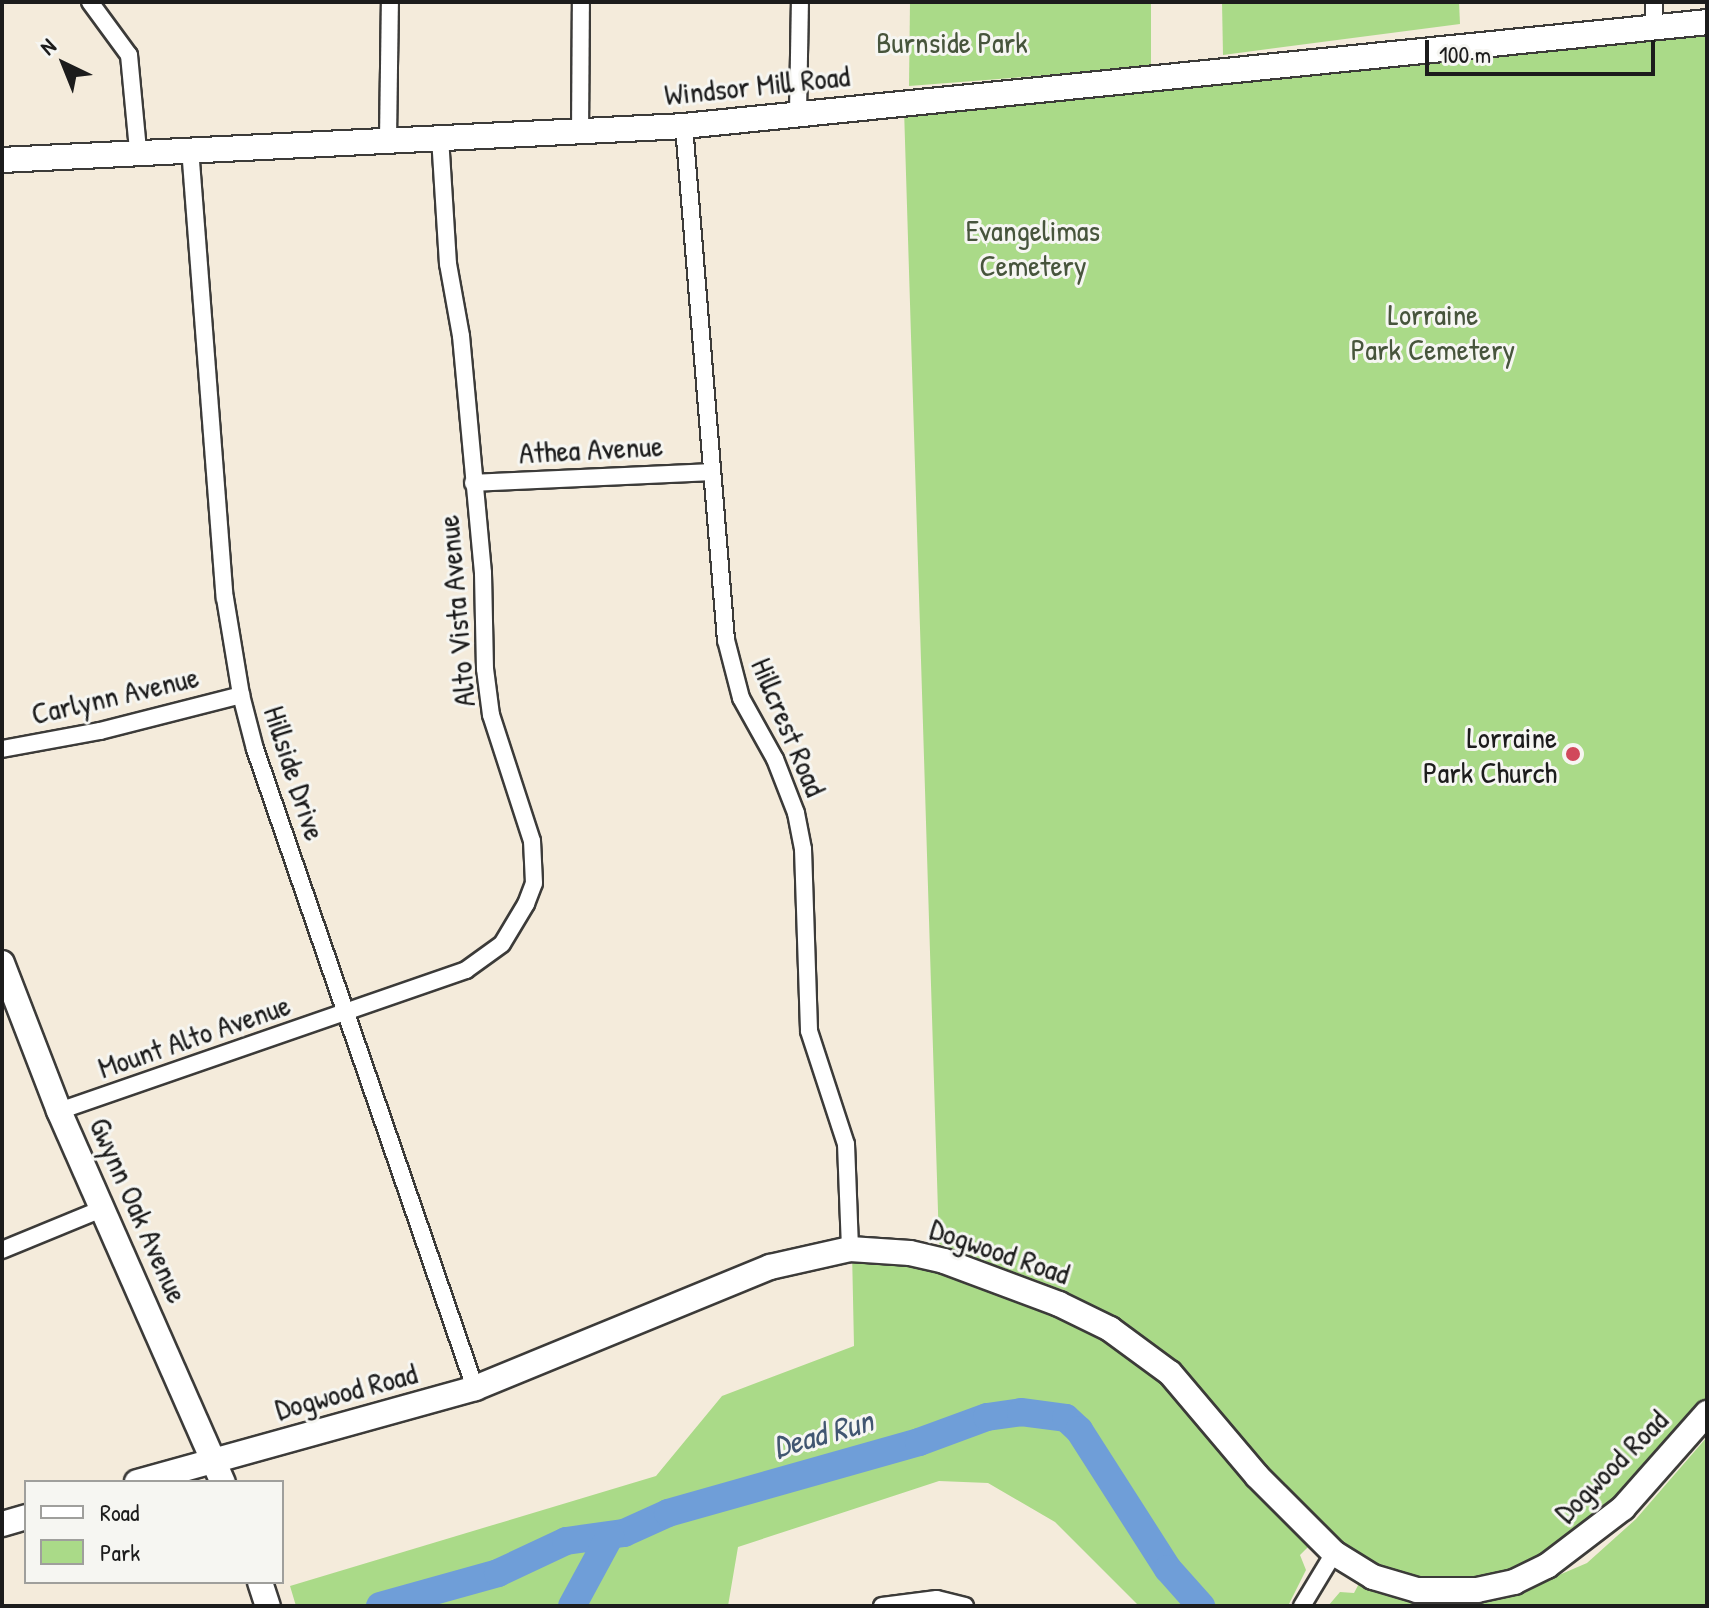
<!DOCTYPE html>
<style>
body{margin:0}
#map{position:relative;width:1709px;height:1608px;overflow:hidden;background:#f4ebdb;font-family:"Patrick Hand",sans-serif}
div>[style]{position:absolute}
.green>*{inset:0;background:#aada88}
.river>*{height:28px;margin:-14px;padding:0 14px;transform-origin:14px;border-radius:14px;background:#6f9ed8}
.roads{filter:drop-shadow(2px 0 #3c3b39) drop-shadow(-2px 0 #3c3b39) drop-shadow(0 2px #3c3b39) drop-shadow(0 -2px #3c3b39)}
.street>*{height:16px;margin:-8px;padding:0 8px;transform-origin:8px;border-radius:8px;background:#fff}
.secondary>*{height:24px;margin:-12px;padding:0 12px;transform-origin:12px;border-radius:12px;background:#fff}
.dots>*{width:22px;height:22px;translate:-50% -50%;box-sizing:border-box;border:4px solid #f6f6f2;border-radius:50%}
span{translate:-50% -50%;white-space:nowrap;text-align:center;line-height:1.15;-webkit-text-stroke:6px #f6f6f2;paint-order:stroke}
.park-label{font-size:30px;color:#47553c}
.street-label{font-size:30px;color:#1c1c1c}
.poi-label{font-size:30px;color:#1c1c1c}
.right{translate:-100% -50%;text-align:right}
.water-label{font-size:32px;color:#415671;font-style:italic}
.frame{position:absolute;inset:0;border:4px solid #1c1c1c;pointer-events:none}
.legend{position:absolute;left:24px;top:1480px;width:260px;height:104px;box-sizing:border-box;background:#f6f6f2;border:2px solid #9f9f9c;margin:0;padding:10px 14px;list-style:none;font-size:24px;color:#1c1c1c}
.legend li{display:flex;align-items:center;gap:16px;height:40px}
.legend b{width:40px;border:2px solid #9f9f9c}
.north{position:absolute;left:24px;top:24px;width:80px;height:80px;-webkit-text-stroke:6px #f6f6f2;paint-order:stroke;rotate:317deg;font-size:22px;font-weight:700;line-height:32px;text-align:center;color:#1c1c1c}
.north::after{content:'';display:block;margin:auto;width:28px;height:36px;background:#1c1c1c;clip-path:polygon(50% 0,100% 100%,50% 72%,0 100%)}
.scale{position:absolute;left:1425px;top:40px;width:230px;height:36px;box-sizing:border-box;border:4px solid #1c1c1c;border-top:0;padding-left:10px;font-size:24px;line-height:28px;white-space:nowrap;color:#1c1c1c;-webkit-text-stroke:6px #f6f6f2;paint-order:stroke}
</style>
<div id="map">
<div class="green">
<div style="clip-path:polygon(910px 2px,1151px 2px,1151px 67px,909px 86px)"></div>
<div style="clip-path:polygon(1222px 2px,1459px 2px,1460px 24px,1223px 55px)"></div>
<div style="clip-path:polygon(1707px 29px,1707px 1400px,1617px 1503px,1545px 1559px,1476px 1583px,1414px 1582px,1356px 1559px,1148px 1341px,1063px 1290px,939px 1244px,904px 109px)"></div>
<div style="clip-path:polygon(852px 1251px,935px 1259px,1125px 1337px,1315px 1540px,1300px 1555px,1306px 1570px,1288px 1606px,1139px 1606px,1055px 1522px,988px 1483px,939px 1481px,738px 1547px,728px 1606px,296px 1606px,290px 1586px,656px 1476px,722px 1396px,854px 1346px)"></div>
<div style="clip-path:polygon(1707px 1437px,1707px 1606px,1328px 1606px,1340px 1592px,1354px 1593px,1364px 1574px,1531px 1587px,1587px 1563px,1636px 1519px)"></div>
</div>
<div class="river">
<div style="left:380px;top:1606px;width:123px;rotate:-15.6deg"></div>
<div style="left:498px;top:1573px;width:75px;rotate:-25.2deg"></div>
<div style="left:566px;top:1541px;width:59px;rotate:-7.9deg"></div>
<div style="left:624px;top:1533px;width:48px;rotate:-24.4deg"></div>
<div style="left:668px;top:1513px;width:261px;rotate:-15.8deg"></div>
<div style="left:919px;top:1442px;width:72px;rotate:-20.2deg"></div>
<div style="left:987px;top:1417px;width:34px;rotate:-8deg"></div>
<div style="left:1021px;top:1412px;width:45px;rotate:7.6deg"></div>
<div style="left:1066px;top:1418px;width:18px;rotate:43deg"></div>
<div style="left:1079px;top:1430px;width:165px;rotate:57.4deg"></div>
<div style="left:1168px;top:1569px;width:50px;rotate:48.3deg"></div>
<div style="left:572px;top:1606px;width:80px;rotate:-61.5deg"></div>
</div>
<div class="roads">
<div class="street">
<div style="left:90px;top:2px;width:66px;rotate:53.7deg"></div>
<div style="left:129px;top:55px;width:96px;rotate:84.6deg"></div>
<div style="left:1654px;top:2px;width:24px;rotate:90deg"></div>
<div style="left:798px;top:113px;width:111px;rotate:-89deg"></div>
<div style="left:684px;top:126px;width:516px;rotate:85.33deg"></div>
<div style="left:726px;top:640px;width:60px;rotate:75.5deg"></div>
<div style="left:741px;top:698px;width:70px;rotate:60.9deg"></div>
<div style="left:775px;top:759px;width:58px;rotate:68.7deg"></div>
<div style="left:796px;top:813px;width:37px;rotate:79deg"></div>
<div style="left:803px;top:849px;width:182px;rotate:88.1deg"></div>
<div style="left:809px;top:1031px;width:119px;rotate:71.9deg"></div>
<div style="left:846px;top:1144px;width:105px;rotate:87.8deg"></div>
<div style="left:580px;top:133px;width:131px;rotate:-89.6deg"></div>
<div style="left:388px;top:139px;width:137px;rotate:-89.2deg"></div>
<div style="left:190px;top:148px;width:451px;rotate:85.6deg"></div>
<div style="left:225px;top:598px;width:98px;rotate:80.6deg"></div>
<div style="left:241px;top:695px;width:56px;rotate:75.5deg"></div>
<div style="left:255px;top:749px;width:676px;rotate:71deg"></div>
<div style="left:473px;top:483px;width:238px;rotate:-2.6deg"></div>
<div style="left:2px;top:749px;width:100px;rotate:-10.4deg"></div>
<div style="left:100px;top:731px;width:146px;rotate:-14.3deg"></div>
<div style="left:59px;top:1111px;width:431px;rotate:-19.1deg"></div>
<div style="left:466px;top:970px;width:44px;rotate:-35.8deg"></div>
<div style="left:502px;top:944px;width:47px;rotate:-59deg"></div>
<div style="left:526px;top:904px;width:22px;rotate:-69deg"></div>
<div style="left:534px;top:883px;width:42px;rotate:-92.7deg"></div>
<div style="left:532px;top:841px;width:133px;rotate:-108deg"></div>
<div style="left:491px;top:715px;width:46px;rotate:-97.4deg"></div>
<div style="left:485px;top:669px;width:96px;rotate:-91.2deg"></div>
<div style="left:483px;top:573px;width:238px;rotate:-95.3deg"></div>
<div style="left:461px;top:336px;width:73px;rotate:-100.2deg"></div>
<div style="left:448px;top:264px;width:126px;rotate:-93.6deg"></div>
<div style="left:2px;top:1250px;width:110px;rotate:-22.4deg"></div>
<div style="left:882px;top:1606px;width:55px;rotate:-7.3deg"></div>
<div style="left:937px;top:1599px;width:29px;rotate:14deg"></div>
<div style="left:1302px;top:1606px;width:62px;rotate:-58.9deg"></div>
</div>
<div class="secondary">
<div style="left:2px;top:160px;width:683px;rotate:-2.85deg"></div>
<div style="left:684px;top:126px;width:1028px;rotate:-5.8deg"></div>
<div style="left:2px;top:963px;width:159px;rotate:68.9deg"></div>
<div style="left:59px;top:1111px;width:406px;rotate:66.2deg"></div>
<div style="left:137px;top:1482px;width:351px;rotate:-15.5deg"></div>
<div style="left:475px;top:1388px;width:319px;rotate:-22.3deg"></div>
<div style="left:770px;top:1267px;width:82px;rotate:-12.7deg"></div>
<div style="left:850px;top:1249px;width:60px;rotate:3.8deg"></div>
<div style="left:910px;top:1253px;width:35px;rotate:13deg"></div>
<div style="left:944px;top:1261px;width:123px;rotate:20.5deg"></div>
<div style="left:1059px;top:1304px;width:57px;rotate:26.1deg"></div>
<div style="left:1110px;top:1329px;width:74px;rotate:36.3deg"></div>
<div style="left:1170px;top:1373px;width:135px;rotate:49.8deg"></div>
<div style="left:1257px;top:1476px;width:109px;rotate:45deg"></div>
<div style="left:1334px;top:1553px;width:46px;rotate:31.6deg"></div>
<div style="left:1373px;top:1577px;width:46px;rotate:16.5deg"></div>
<div style="left:1417px;top:1590px;width:60px"></div>
<div style="left:1477px;top:1590px;width:38px;rotate:-12deg"></div>
<div style="left:1514px;top:1582px;width:37px;rotate:-26deg"></div>
<div style="left:1547px;top:1566px;width:96px;rotate:-37.3deg"></div>
<div style="left:1623px;top:1508px;width:127px;rotate:-48.5deg"></div>
<div style="left:2px;top:1524px;width:25px;rotate:-16deg"></div>
<div style="left:260px;top:1582px;width:25px;rotate:72deg"></div>
</div>
</div>
<div class="dots">
<div style="left:1573px;top:754px;background:#d1495b"></div>
</div>
<div class="park-label">
<span style="left:952px;top:42px">Burnside Park</span>
<span style="left:1033px;top:247px">Evangelimas<br>Cemetery</span>
<span style="left:1433px;top:331px">Lorraine<br>Park Cemetery</span>
</div>
<div class="street-label">
<span style="left:757px;top:85px;rotate:-6deg">Windsor Mill Road</span>
<span style="left:591px;top:449px;rotate:-3deg">Athea Avenue</span>
<span style="left:456px;top:611px;rotate:-95deg">Alto Vista Avenue</span>
<span style="left:115px;top:695px;rotate:-13deg">Carlynn Avenue</span>
<span style="left:789px;top:727px;rotate:67deg">Hillcrest Road</span>
<span style="left:295px;top:773px;rotate:72deg">Hillside Drive</span>
<span style="left:194px;top:1036px;rotate:-19deg">Mount Alto Avenue</span>
<span style="left:139px;top:1210px;rotate:66deg">Gwynn Oak Avenue</span>
<span style="left:1000px;top:1251px;rotate:19deg">Dogwood Road</span>
<span style="left:346px;top:1391px;rotate:-15deg">Dogwood Road</span>
<span style="left:1611px;top:1466px;rotate:-45deg">Dogwood Road</span>
</div>
<div class="poi-label">
<span class="right" style="left:1557px;top:754px">Lorraine<br>Park Church</span>
</div>
<div class="water-label">
<span style="left:823px;top:1434px;rotate:-16deg">Dead Run</span>
</div>
<div class="frame"></div>
<ul class="legend">
<li><b style="height:10px;background:#fff"></b>Road</li>
<li><b style="height:22px;background:#aada88"></b>Park</li>
</ul>
<div class="north">N</div>
<div class="scale">100 m</div>
</div>
